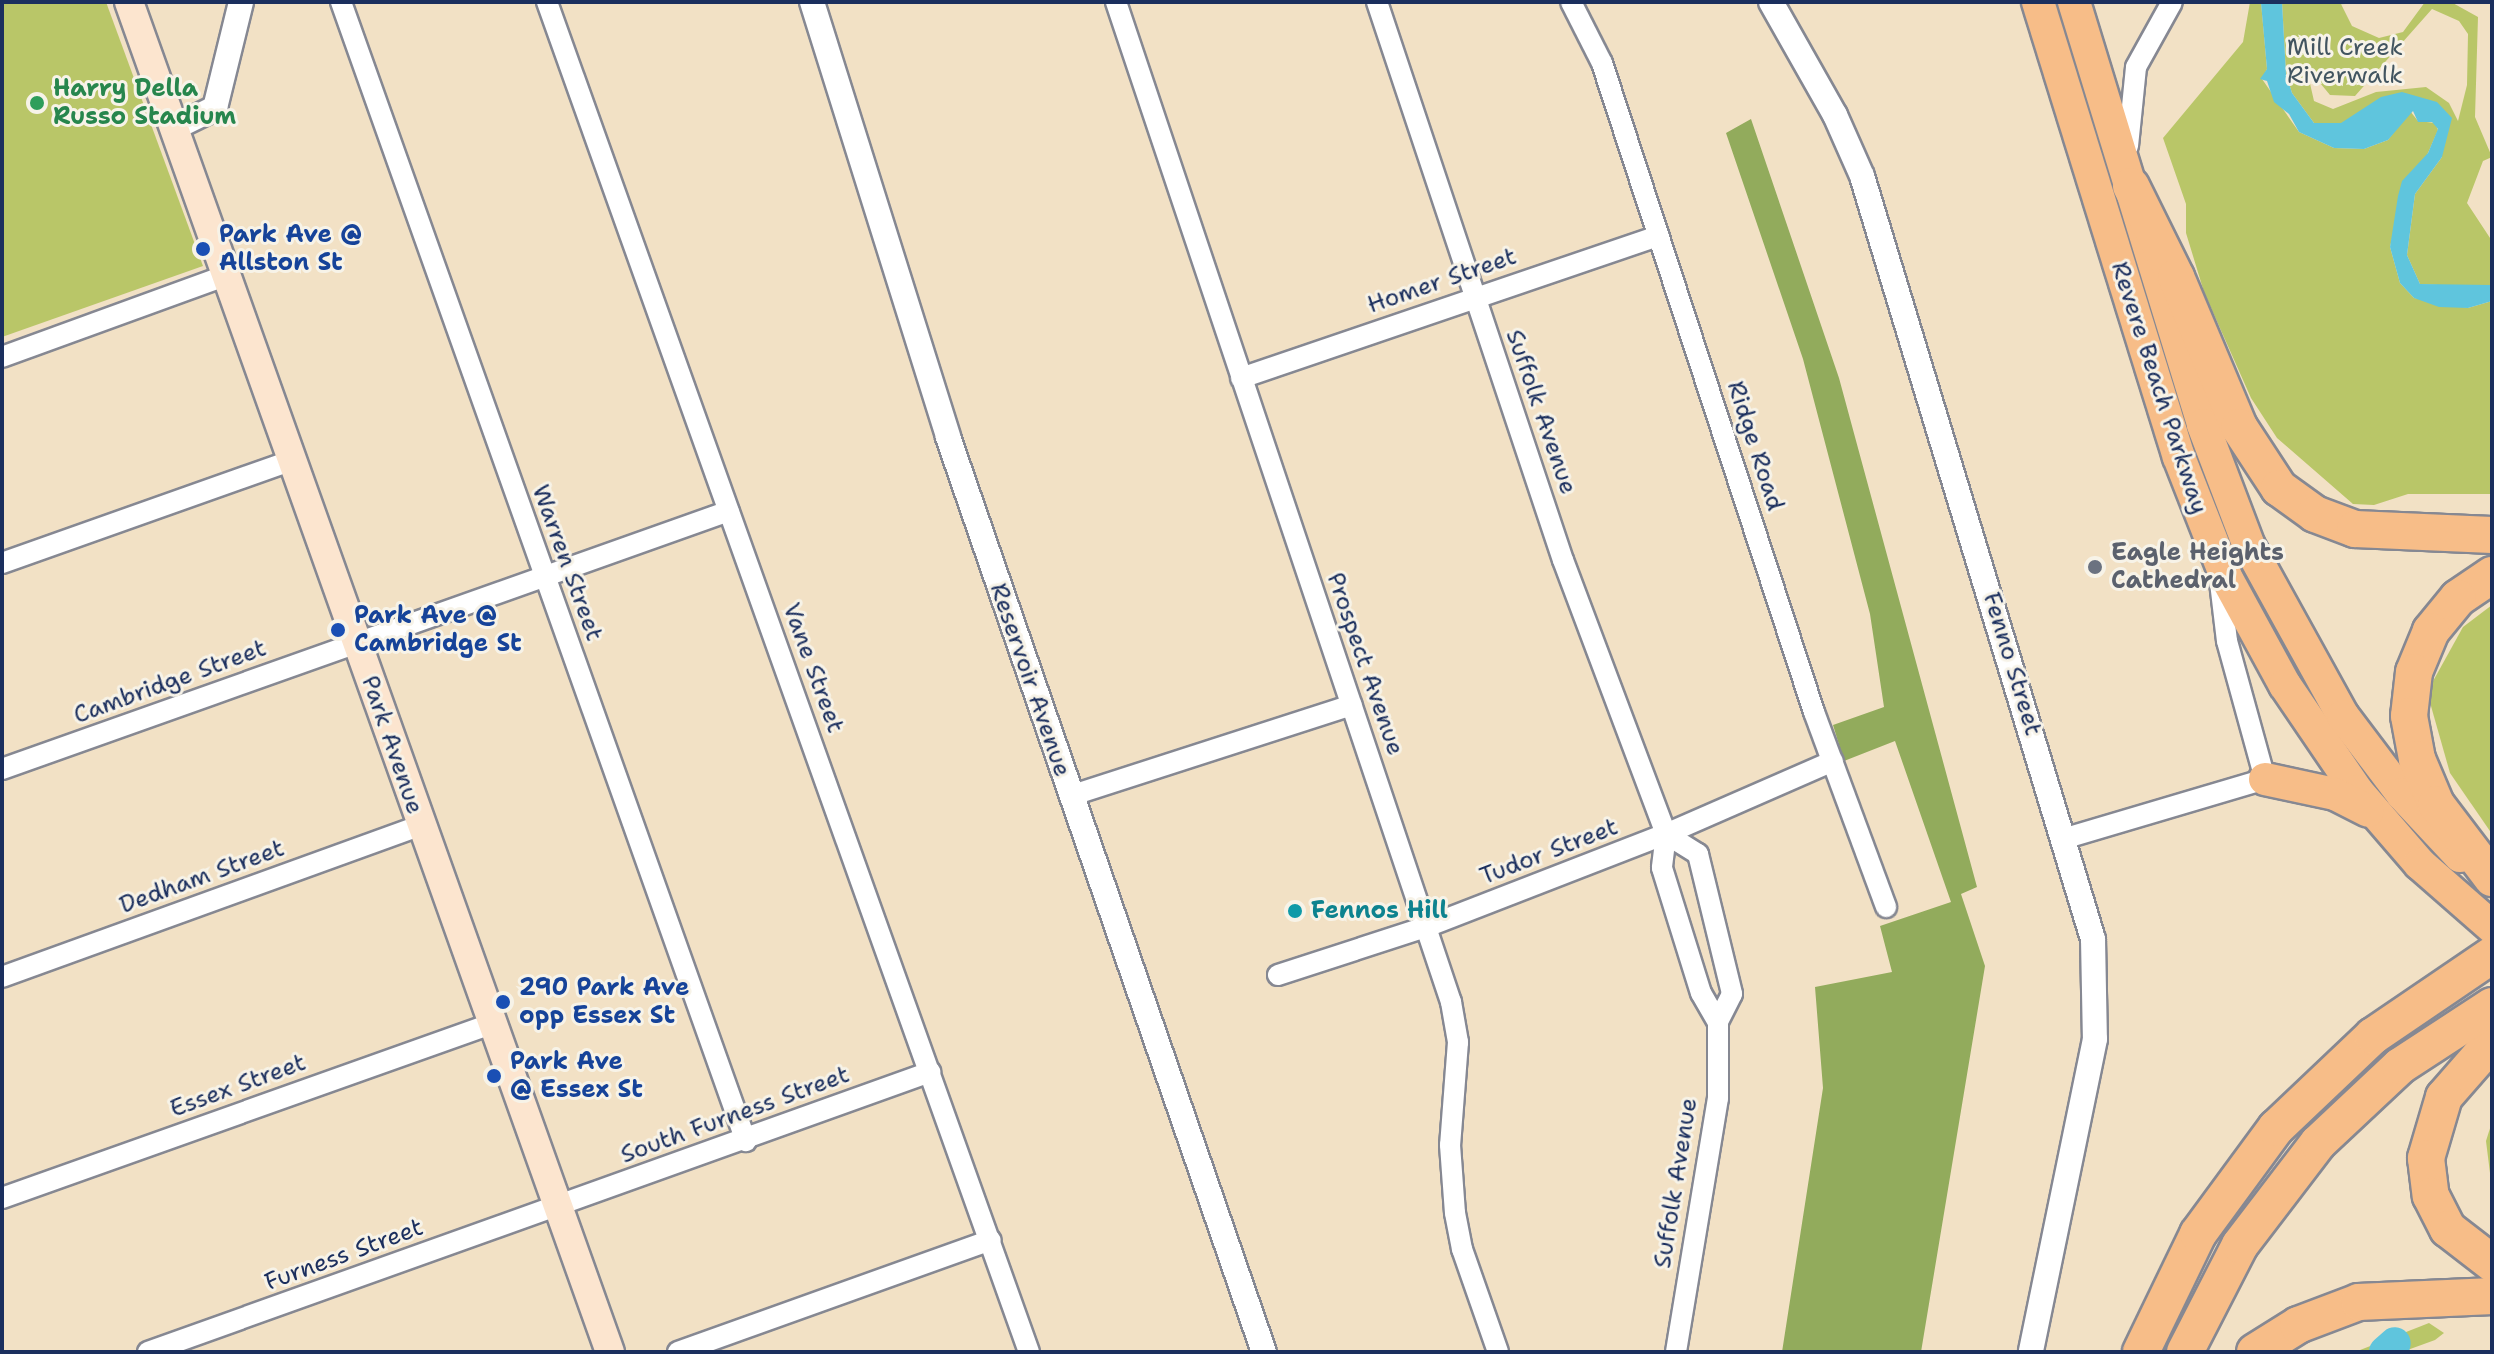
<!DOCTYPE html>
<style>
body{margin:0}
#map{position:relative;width:2494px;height:1354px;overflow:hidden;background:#f2e1c5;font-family:"Shantell Sans",sans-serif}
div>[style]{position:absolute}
.green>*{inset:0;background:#b9c668}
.forest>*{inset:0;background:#92ab5c}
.water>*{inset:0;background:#5fc5dd}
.river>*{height:32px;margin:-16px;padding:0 16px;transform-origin:16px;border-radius:16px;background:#5fc5dd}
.roads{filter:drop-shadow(2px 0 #868892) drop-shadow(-2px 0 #868892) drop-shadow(0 2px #868892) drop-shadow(0 -2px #868892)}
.minor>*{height:20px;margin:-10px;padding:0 10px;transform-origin:10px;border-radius:10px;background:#fff}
.tertiary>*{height:24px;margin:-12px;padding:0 12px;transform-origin:12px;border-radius:12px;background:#fff}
.secondary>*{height:28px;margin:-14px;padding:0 14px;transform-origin:14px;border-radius:14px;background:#fce5cf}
.trunk>*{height:32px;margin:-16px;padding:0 16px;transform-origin:16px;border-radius:16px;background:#f7bd88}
.motorway>*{height:36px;margin:-18px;padding:0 18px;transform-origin:18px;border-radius:18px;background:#f7bd88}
.dots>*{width:22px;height:22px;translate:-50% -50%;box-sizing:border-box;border:4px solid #f7f3e8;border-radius:50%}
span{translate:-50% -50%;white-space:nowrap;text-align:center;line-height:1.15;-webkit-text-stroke:6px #f7f3e8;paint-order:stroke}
.park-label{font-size:24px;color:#425560}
.leisure-label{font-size:24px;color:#27864d;font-weight:700}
.left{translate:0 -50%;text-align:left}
.transit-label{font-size:24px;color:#164399;font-weight:700}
.street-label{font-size:24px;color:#1b2f5e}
.worship-label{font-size:24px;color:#5b616d;font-weight:700}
.culture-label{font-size:24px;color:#0d838f;font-weight:700}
.frame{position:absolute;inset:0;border:4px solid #1b2f5e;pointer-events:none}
</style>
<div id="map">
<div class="green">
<div style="clip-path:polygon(2px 2px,106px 2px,203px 266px,2px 337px)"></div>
<div style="clip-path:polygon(2250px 2px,2261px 2px,2267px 69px,2262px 79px,2299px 132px,2334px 148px,2364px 149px,2388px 140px,2410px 111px,2418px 121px,2435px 123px,2438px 130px,2428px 153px,2401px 201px,2390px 247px,2400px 283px,2414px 298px,2468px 308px,2492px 301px,2492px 494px,2408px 494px,2374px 505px,2353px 504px,2277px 438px,2251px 398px,2204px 292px,2186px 233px,2186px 204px,2163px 138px,2243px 42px)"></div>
<div style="clip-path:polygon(evenodd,2282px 2px,2340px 2px,2352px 26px,2379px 38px,2403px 32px,2425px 2px,2451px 2px,2478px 17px,2475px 117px,2492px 157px,2483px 161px,2467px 203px,2492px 241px,2492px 288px,2420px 284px,2407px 255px,2415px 194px,2442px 157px,2437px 102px,2324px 127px,2314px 123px,2292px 93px,2286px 74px,2282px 2px,2432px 9px,2459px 21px,2468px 34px,2467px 85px,2458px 121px,2449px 103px,2426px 87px,2376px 92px,2333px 109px,2314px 101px,2306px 66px,2330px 95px,2355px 96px,2432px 9px)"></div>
<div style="clip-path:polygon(2492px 605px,2492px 834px,2450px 773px,2427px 692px,2463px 627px)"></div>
<div style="clip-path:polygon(2492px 1122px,2492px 1189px,2486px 1141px)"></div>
<div style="clip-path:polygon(2429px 1323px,2444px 1333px,2435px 1340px,2402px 1352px,2355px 1352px)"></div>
</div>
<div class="forest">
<div style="clip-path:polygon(1751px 119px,1839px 378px,1977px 887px,1961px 894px,1985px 966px,1921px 1352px,1782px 1352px,1823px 1088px,1815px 987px,1892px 972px,1880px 926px,1951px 902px,1895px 741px,1844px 761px,1833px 725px,1884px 707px,1870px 614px,1803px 359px,1726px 133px)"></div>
</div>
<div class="water">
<div style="clip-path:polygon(2282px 2px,2286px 74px,2292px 93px,2314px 123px,2341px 123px,2381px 97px,2402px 92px,2437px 102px,2452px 118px,2442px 157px,2415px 194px,2407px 255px,2420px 284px,2492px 285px,2492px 301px,2468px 308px,2439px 307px,2414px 298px,2400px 283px,2390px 247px,2398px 196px,2402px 181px,2428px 153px,2438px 129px,2432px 122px,2418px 122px,2413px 111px,2388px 140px,2364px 149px,2334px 148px,2299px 132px,2289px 114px,2274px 102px,2267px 81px,2260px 79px,2267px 69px,2261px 3px)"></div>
</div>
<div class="river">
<div style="left:2385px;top:1352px;width:13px;rotate:-42deg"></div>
</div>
<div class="roads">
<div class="minor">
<div style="left:341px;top:2px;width:1209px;rotate:70.43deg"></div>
<div style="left:547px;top:2px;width:1433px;rotate:70.35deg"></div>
<div style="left:1116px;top:2px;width:1055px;rotate:71.48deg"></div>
<div style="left:1451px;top:1002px;width:41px;rotate:80.1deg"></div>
<div style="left:1458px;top:1042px;width:103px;rotate:94.4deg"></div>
<div style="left:1450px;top:1145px;width:68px;rotate:85.8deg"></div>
<div style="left:1455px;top:1213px;width:37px;rotate:79deg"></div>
<div style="left:1462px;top:1249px;width:109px;rotate:70.7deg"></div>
<div style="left:1377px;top:2px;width:588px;rotate:71.57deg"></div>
<div style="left:1563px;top:560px;width:293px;rotate:69.4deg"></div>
<div style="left:1666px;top:834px;width:34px;rotate:97deg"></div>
<div style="left:1662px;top:868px;width:131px;rotate:72.7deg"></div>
<div style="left:1701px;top:993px;width:34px;rotate:60deg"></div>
<div style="left:1571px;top:2px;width:68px;rotate:63.1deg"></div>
<div style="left:1602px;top:63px;width:683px;rotate:71.91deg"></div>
<div style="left:1814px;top:712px;width:208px;rotate:69.7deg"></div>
<div style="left:2128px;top:146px;width:79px;rotate:-84.2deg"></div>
<div style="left:2136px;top:67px;width:74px;rotate:-61deg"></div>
<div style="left:2px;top:357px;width:237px;rotate:-20deg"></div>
<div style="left:1241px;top:378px;width:441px;rotate:-18.8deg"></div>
<div style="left:2px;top:563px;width:306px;rotate:-19.5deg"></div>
<div style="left:2px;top:769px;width:771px;rotate:-19.54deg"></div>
<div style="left:1070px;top:796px;width:296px;rotate:-17.9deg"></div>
<div style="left:1666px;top:834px;width:38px;rotate:32deg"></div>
<div style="left:1698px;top:854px;width:144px;rotate:76.3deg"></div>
<div style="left:1732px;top:994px;width:31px;rotate:117deg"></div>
<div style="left:1718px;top:1022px;width:76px;rotate:90deg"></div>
<div style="left:1718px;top:1098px;width:257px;rotate:99.4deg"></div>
<div style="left:2066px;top:838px;width:208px;rotate:-16.5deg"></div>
<div style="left:2265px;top:779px;width:143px;rotate:-105.4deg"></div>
<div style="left:2227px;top:641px;width:67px;rotate:-96.8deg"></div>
<div style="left:1278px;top:975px;width:156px;rotate:-18deg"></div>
<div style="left:1426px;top:927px;width:257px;rotate:-21.2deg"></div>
<div style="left:1666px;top:834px;width:182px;rotate:-23.6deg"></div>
<div style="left:2px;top:977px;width:444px;rotate:-19.9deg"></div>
<div style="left:2px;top:1198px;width:519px;rotate:-19.59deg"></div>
<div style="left:148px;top:1352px;width:831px;rotate:-19.7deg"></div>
<div style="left:678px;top:1352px;width:332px;rotate:-19.7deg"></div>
</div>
<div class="tertiary">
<div style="left:812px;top:2px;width:456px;rotate:72.6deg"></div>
<div style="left:948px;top:437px;width:968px;rotate:70.95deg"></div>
<div style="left:1771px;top:2px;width:130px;rotate:60.5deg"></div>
<div style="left:1835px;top:115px;width:67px;rotate:66.1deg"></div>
<div style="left:1862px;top:176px;width:797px;rotate:73.16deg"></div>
<div style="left:2093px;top:939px;width:100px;rotate:88.9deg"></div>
<div style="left:2095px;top:1039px;width:319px;rotate:101.6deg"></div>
<div style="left:174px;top:128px;width:46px;rotate:-26deg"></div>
<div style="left:215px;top:108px;width:109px;rotate:-76.2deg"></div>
</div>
<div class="secondary">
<div style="left:129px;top:2px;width:1433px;rotate:70.39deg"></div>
</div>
<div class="trunk">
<div style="left:2038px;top:2px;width:476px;rotate:72.8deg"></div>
<div style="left:2179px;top:457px;width:129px;rotate:68.6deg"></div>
<div style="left:2226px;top:577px;width:123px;rotate:61.4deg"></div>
<div style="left:2285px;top:685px;width:128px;rotate:55.8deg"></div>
<div style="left:2357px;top:791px;width:96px;rotate:49.2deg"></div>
<div style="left:2420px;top:864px;width:96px;rotate:41.2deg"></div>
<div style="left:2074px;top:2px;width:442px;rotate:73deg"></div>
<div style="left:2203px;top:425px;width:129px;rotate:69.2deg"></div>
<div style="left:2249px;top:546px;width:194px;rotate:61.1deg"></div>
<div style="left:2343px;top:716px;width:98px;rotate:52.9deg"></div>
<div style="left:2402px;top:794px;width:85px;rotate:46.9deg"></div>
<div style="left:2265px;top:779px;width:72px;rotate:12.1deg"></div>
<div style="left:2335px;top:794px;width:37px;rotate:27deg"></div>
</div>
<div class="motorway">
<div style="left:2131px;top:186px;width:102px;rotate:63.7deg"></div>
<div style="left:2176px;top:277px;width:163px;rotate:67.2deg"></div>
<div style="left:2239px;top:427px;width:73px;rotate:56.7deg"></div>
<div style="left:2279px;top:488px;width:44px;rotate:35.8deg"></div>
<div style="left:2315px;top:514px;width:43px;rotate:20.6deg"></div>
<div style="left:2355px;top:529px;width:137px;rotate:2.5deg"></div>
<div style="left:2492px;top:575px;width:41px;rotate:145.9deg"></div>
<div style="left:2458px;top:598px;width:43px;rotate:129.3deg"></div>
<div style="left:2431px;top:631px;width:44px;rotate:112.5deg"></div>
<div style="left:2414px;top:672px;width:44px;rotate:96.5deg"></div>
<div style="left:2409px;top:716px;width:44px;rotate:79.5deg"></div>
<div style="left:2417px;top:759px;width:49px;rotate:67.1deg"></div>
<div style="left:2436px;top:804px;width:93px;rotate:52.9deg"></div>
<div style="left:2492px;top:1042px;width:73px;rotate:131.1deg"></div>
<div style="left:2444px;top:1097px;width:64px;rotate:106.4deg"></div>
<div style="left:2426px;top:1158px;width:38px;rotate:83deg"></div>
<div style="left:2431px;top:1196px;width:37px;rotate:63deg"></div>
<div style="left:2448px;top:1229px;width:56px;rotate:37.7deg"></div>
<div style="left:2141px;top:1352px;width:131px;rotate:-64.2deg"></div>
<div style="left:2198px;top:1234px;width:132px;rotate:-53.7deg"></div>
<div style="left:2276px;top:1128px;width:134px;rotate:-43.5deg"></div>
<div style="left:2373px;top:1036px;width:144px;rotate:-34.2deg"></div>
<div style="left:2185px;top:1352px;width:120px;rotate:-62.8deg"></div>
<div style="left:2240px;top:1245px;width:128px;rotate:-52.6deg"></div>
<div style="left:2318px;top:1143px;width:112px;rotate:-43.2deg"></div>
<div style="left:2400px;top:1066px;width:110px;rotate:-33.1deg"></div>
<div style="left:2255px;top:1352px;width:51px;rotate:-32.1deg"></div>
<div style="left:2298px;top:1325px;width:65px;rotate:-20.7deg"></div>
<div style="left:2359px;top:1302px;width:133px;rotate:-2.6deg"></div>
</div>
</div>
<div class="dots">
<div style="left:37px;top:103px;background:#2e9e5b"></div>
<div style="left:203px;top:249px;background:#1a4fb4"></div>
<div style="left:2095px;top:567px;background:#6b7280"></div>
<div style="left:338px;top:630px;background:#1a4fb4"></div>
<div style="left:1295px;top:911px;background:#0f9aa8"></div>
<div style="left:503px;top:1002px;background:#1a4fb4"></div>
<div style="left:494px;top:1076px;background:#1a4fb4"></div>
</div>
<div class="park-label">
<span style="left:2345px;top:62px">Mill Creek<br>Riverwalk</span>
</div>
<div class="leisure-label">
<span class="left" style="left:53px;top:103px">Harry Della<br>Russo Stadium</span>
</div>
<div class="transit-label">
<span class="left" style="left:219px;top:249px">Park Ave @<br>Allston St</span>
<span class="left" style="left:354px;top:630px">Park Ave @<br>Cambridge St</span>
<span class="left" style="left:519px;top:1002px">290 Park Ave<br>opp Essex St</span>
<span class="left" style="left:510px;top:1076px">Park Ave<br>@ Essex St</span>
</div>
<div class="street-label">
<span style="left:1442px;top:281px;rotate:-19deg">Homer Street</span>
<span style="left:2159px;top:388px;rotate:72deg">Revere Beach Parkway</span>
<span style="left:1541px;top:412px;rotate:71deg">Suffolk Avenue</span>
<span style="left:1755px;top:446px;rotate:72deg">Ridge Road</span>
<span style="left:567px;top:563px;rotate:70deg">Warren Street</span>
<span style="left:1365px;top:664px;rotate:71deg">Prospect Avenue</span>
<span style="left:2012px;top:664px;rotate:73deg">Fenno Street</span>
<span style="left:813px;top:668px;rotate:70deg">Vane Street</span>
<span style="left:1030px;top:680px;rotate:71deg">Reservoir Avenue</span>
<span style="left:170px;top:682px;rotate:-20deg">Cambridge Street</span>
<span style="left:392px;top:745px;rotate:71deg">Park Avenue</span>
<span style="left:1549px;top:852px;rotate:-21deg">Tudor Street</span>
<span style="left:202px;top:877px;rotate:-20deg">Dedham Street</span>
<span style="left:238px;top:1086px;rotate:-20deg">Essex Street</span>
<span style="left:735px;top:1115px;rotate:-20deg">South Furness Street</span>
<span style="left:1676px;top:1183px;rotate:-81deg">Suffolk Avenue</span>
<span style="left:344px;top:1255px;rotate:-20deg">Furness Street</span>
</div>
<div class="worship-label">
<span class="left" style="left:2111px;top:567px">Eagle Heights<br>Cathedral</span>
</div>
<div class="culture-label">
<span class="left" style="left:1311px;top:911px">Fennos Hill</span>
</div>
<div class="frame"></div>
</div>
